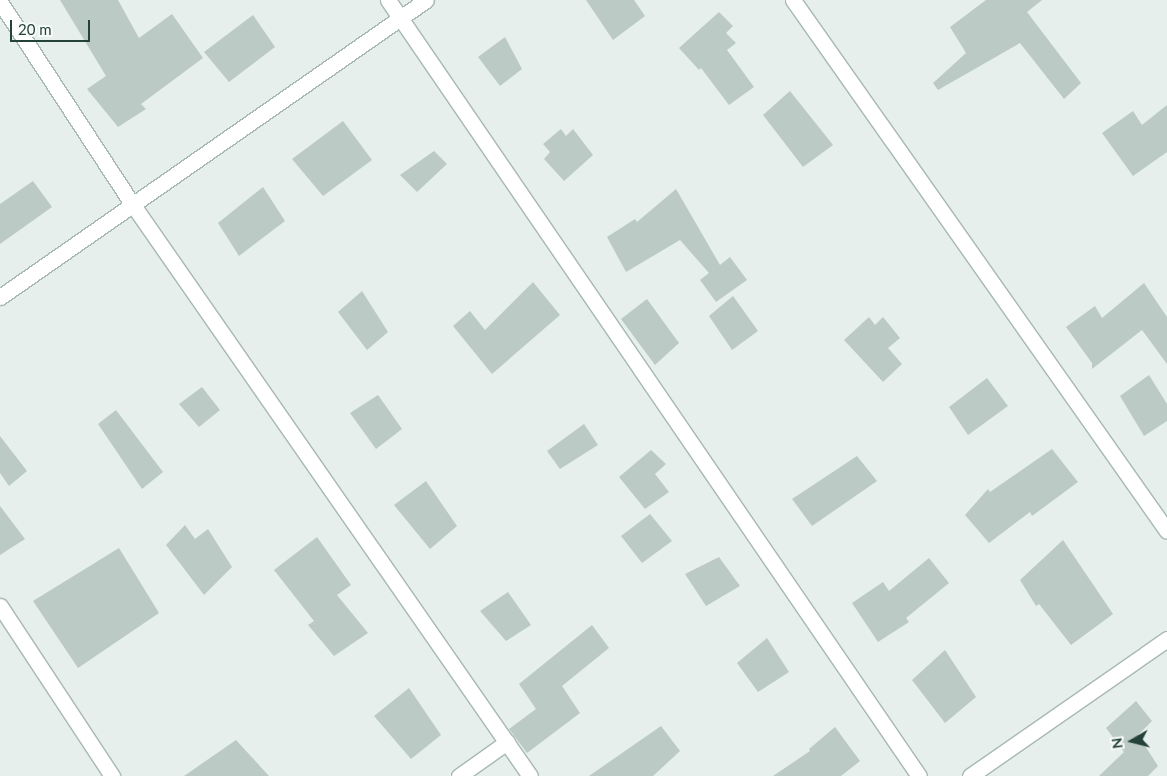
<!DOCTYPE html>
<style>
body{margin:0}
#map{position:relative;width:1167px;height:776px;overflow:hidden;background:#e6efeb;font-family:Lato,sans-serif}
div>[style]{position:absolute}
.building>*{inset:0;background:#bbcac4}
.roads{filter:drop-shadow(1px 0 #a8b8b2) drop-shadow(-1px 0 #a8b8b2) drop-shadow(0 1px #a8b8b2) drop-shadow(0 -1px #a8b8b2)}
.street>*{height:15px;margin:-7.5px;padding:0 7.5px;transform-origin:7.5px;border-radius:7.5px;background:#fff}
span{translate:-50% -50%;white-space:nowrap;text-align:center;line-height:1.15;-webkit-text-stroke:4px #f7fbf9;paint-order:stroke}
.north{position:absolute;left:1107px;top:716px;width:50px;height:50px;-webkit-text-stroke:4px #f7fbf9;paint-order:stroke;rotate:262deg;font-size:14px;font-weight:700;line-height:20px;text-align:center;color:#24423a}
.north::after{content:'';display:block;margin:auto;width:18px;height:22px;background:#24423a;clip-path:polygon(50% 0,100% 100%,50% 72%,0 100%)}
.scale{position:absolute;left:10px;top:20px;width:80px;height:22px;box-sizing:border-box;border:2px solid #24423a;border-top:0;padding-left:6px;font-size:15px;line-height:18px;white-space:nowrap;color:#24423a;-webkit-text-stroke:4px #f7fbf9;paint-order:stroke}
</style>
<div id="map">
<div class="building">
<div style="clip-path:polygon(60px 0,118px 0,139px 38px,172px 14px,203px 58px,141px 104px,146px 109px,118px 127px,87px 89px,106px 76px)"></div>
<div style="clip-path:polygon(586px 0,634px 0,645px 16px,613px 40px)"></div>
<div style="clip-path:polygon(986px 0,1042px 0,1027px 12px,1081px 83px,1064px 99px,1020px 43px,938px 90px,933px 83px,966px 53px,950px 27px)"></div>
<div style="clip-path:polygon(719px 12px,733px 26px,726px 33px,736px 43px,727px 50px,754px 87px,729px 105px,701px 68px,699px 70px,679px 48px)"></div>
<div style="clip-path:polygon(253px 15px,275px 47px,229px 82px,204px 52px)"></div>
<div style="clip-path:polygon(505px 37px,522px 69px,500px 86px,478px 57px)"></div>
<div style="clip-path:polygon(790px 91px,833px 145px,803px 167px,763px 115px)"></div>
<div style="clip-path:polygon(1167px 105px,1167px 152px,1133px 176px,1102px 133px,1133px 111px,1142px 125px)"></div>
<div style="clip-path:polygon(343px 121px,372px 160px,323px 196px,292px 159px)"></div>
<div style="clip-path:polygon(561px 129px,566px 136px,573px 129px,593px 155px,564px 181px,544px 159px,550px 152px,543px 144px)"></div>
<div style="clip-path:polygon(434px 151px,447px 164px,417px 192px,400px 175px)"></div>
<div style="clip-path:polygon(33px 181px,52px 207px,0 244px,0 204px)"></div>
<div style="clip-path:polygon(263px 187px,285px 221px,239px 256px,218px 223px)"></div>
<div style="clip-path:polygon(676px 189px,720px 265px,730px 257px,747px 280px,716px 302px,700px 280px,709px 273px,680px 240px,626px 272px,607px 237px,635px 219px,637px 222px)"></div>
<div style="clip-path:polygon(533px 282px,560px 315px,492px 374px,453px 326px,470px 311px,485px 330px)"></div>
<div style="clip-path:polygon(1144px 283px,1167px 317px,1167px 364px,1142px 330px,1092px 369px,1092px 363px,1066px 327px,1095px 306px,1102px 318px)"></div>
<div style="clip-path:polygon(362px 291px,388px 332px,367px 350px,338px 312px)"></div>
<div style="clip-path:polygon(733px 296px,758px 331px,732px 350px,709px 316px)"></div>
<div style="clip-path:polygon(647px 299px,679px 343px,655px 365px,621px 319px)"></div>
<div style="clip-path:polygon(869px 317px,875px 325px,883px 317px,900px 338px,888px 348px,902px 364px,883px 382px,844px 340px)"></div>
<div style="clip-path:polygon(1149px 375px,1167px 404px,1167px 421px,1144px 436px,1120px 396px)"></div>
<div style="clip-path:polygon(987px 378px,1008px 406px,968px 435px,949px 407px)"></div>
<div style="clip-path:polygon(202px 387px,220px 410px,199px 427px,179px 404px)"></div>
<div style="clip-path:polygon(378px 395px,402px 429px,376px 449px,350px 413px)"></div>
<div style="clip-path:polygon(116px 410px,163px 472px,142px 489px,98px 424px)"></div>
<div style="clip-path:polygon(584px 424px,598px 445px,560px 469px,547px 451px)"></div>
<div style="clip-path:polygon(0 436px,27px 471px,9px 486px,0 473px)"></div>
<div style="clip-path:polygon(1052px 449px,1078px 482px,1032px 516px,1030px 512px,989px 543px,965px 515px,988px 489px,990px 492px)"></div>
<div style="clip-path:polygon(651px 450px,666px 464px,655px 474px,669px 492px,645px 509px,619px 477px)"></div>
<div style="clip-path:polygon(857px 456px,877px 481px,812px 526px,792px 499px)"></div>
<div style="clip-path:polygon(426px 481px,457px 526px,430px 549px,394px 505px)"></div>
<div style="clip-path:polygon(0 506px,25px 539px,0 555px)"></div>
<div style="clip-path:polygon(650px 514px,672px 541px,642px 563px,621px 536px)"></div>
<div style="clip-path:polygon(185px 525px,195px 539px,208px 529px,232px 567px,204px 595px,166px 545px)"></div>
<div style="clip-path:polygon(317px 537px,351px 585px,337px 595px,368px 633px,334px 656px,308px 625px,314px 621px,274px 570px)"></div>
<div style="clip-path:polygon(1063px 540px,1113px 614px,1071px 645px,1039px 604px,1036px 606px,1020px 580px)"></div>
<div style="clip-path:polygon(119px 548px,159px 613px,78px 668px,33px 601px)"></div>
<div style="clip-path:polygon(719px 557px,740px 586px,706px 606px,685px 574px)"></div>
<div style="clip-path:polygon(929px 558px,949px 583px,906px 618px,909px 622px,878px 642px,852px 603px,883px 582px,889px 591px)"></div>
<div style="clip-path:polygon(508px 592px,531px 625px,506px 641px,480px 611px)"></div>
<div style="clip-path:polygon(592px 625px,609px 648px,562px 686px,580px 713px,527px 753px,509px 729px,536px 709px,519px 684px)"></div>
<div style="clip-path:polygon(767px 638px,789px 672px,758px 692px,737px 663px)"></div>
<div style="clip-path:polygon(945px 650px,976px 697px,945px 723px,912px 680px)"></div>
<div style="clip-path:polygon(409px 688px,441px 735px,411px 759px,374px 716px)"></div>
<div style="clip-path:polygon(1136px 701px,1152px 721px,1138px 735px,1158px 766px,1148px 776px,1099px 776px,1124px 752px,1106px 728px)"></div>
<div style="clip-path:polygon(661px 726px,680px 751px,653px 776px,589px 776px)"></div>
<div style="clip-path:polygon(835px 727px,860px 761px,841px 776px,773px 776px,810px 751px,809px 749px)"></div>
<div style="clip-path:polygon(236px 740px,269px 776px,184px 776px)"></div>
</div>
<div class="roads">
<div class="street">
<div style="left:388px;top:0;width:940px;rotate:55.62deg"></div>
<div style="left:793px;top:0;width:649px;rotate:54.84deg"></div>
<div style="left:0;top:2px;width:243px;rotate:56.8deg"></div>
<div style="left:133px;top:205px;width:695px;rotate:55.19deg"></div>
<div style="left:0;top:297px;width:519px;rotate:-34.88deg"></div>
<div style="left:0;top:606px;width:204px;rotate:56.6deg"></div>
<div style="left:459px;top:776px;width:59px;rotate:-35.3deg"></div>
<div style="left:970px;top:776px;width:240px;rotate:-34.8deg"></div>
</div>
</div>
<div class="north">N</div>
<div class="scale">20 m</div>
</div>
